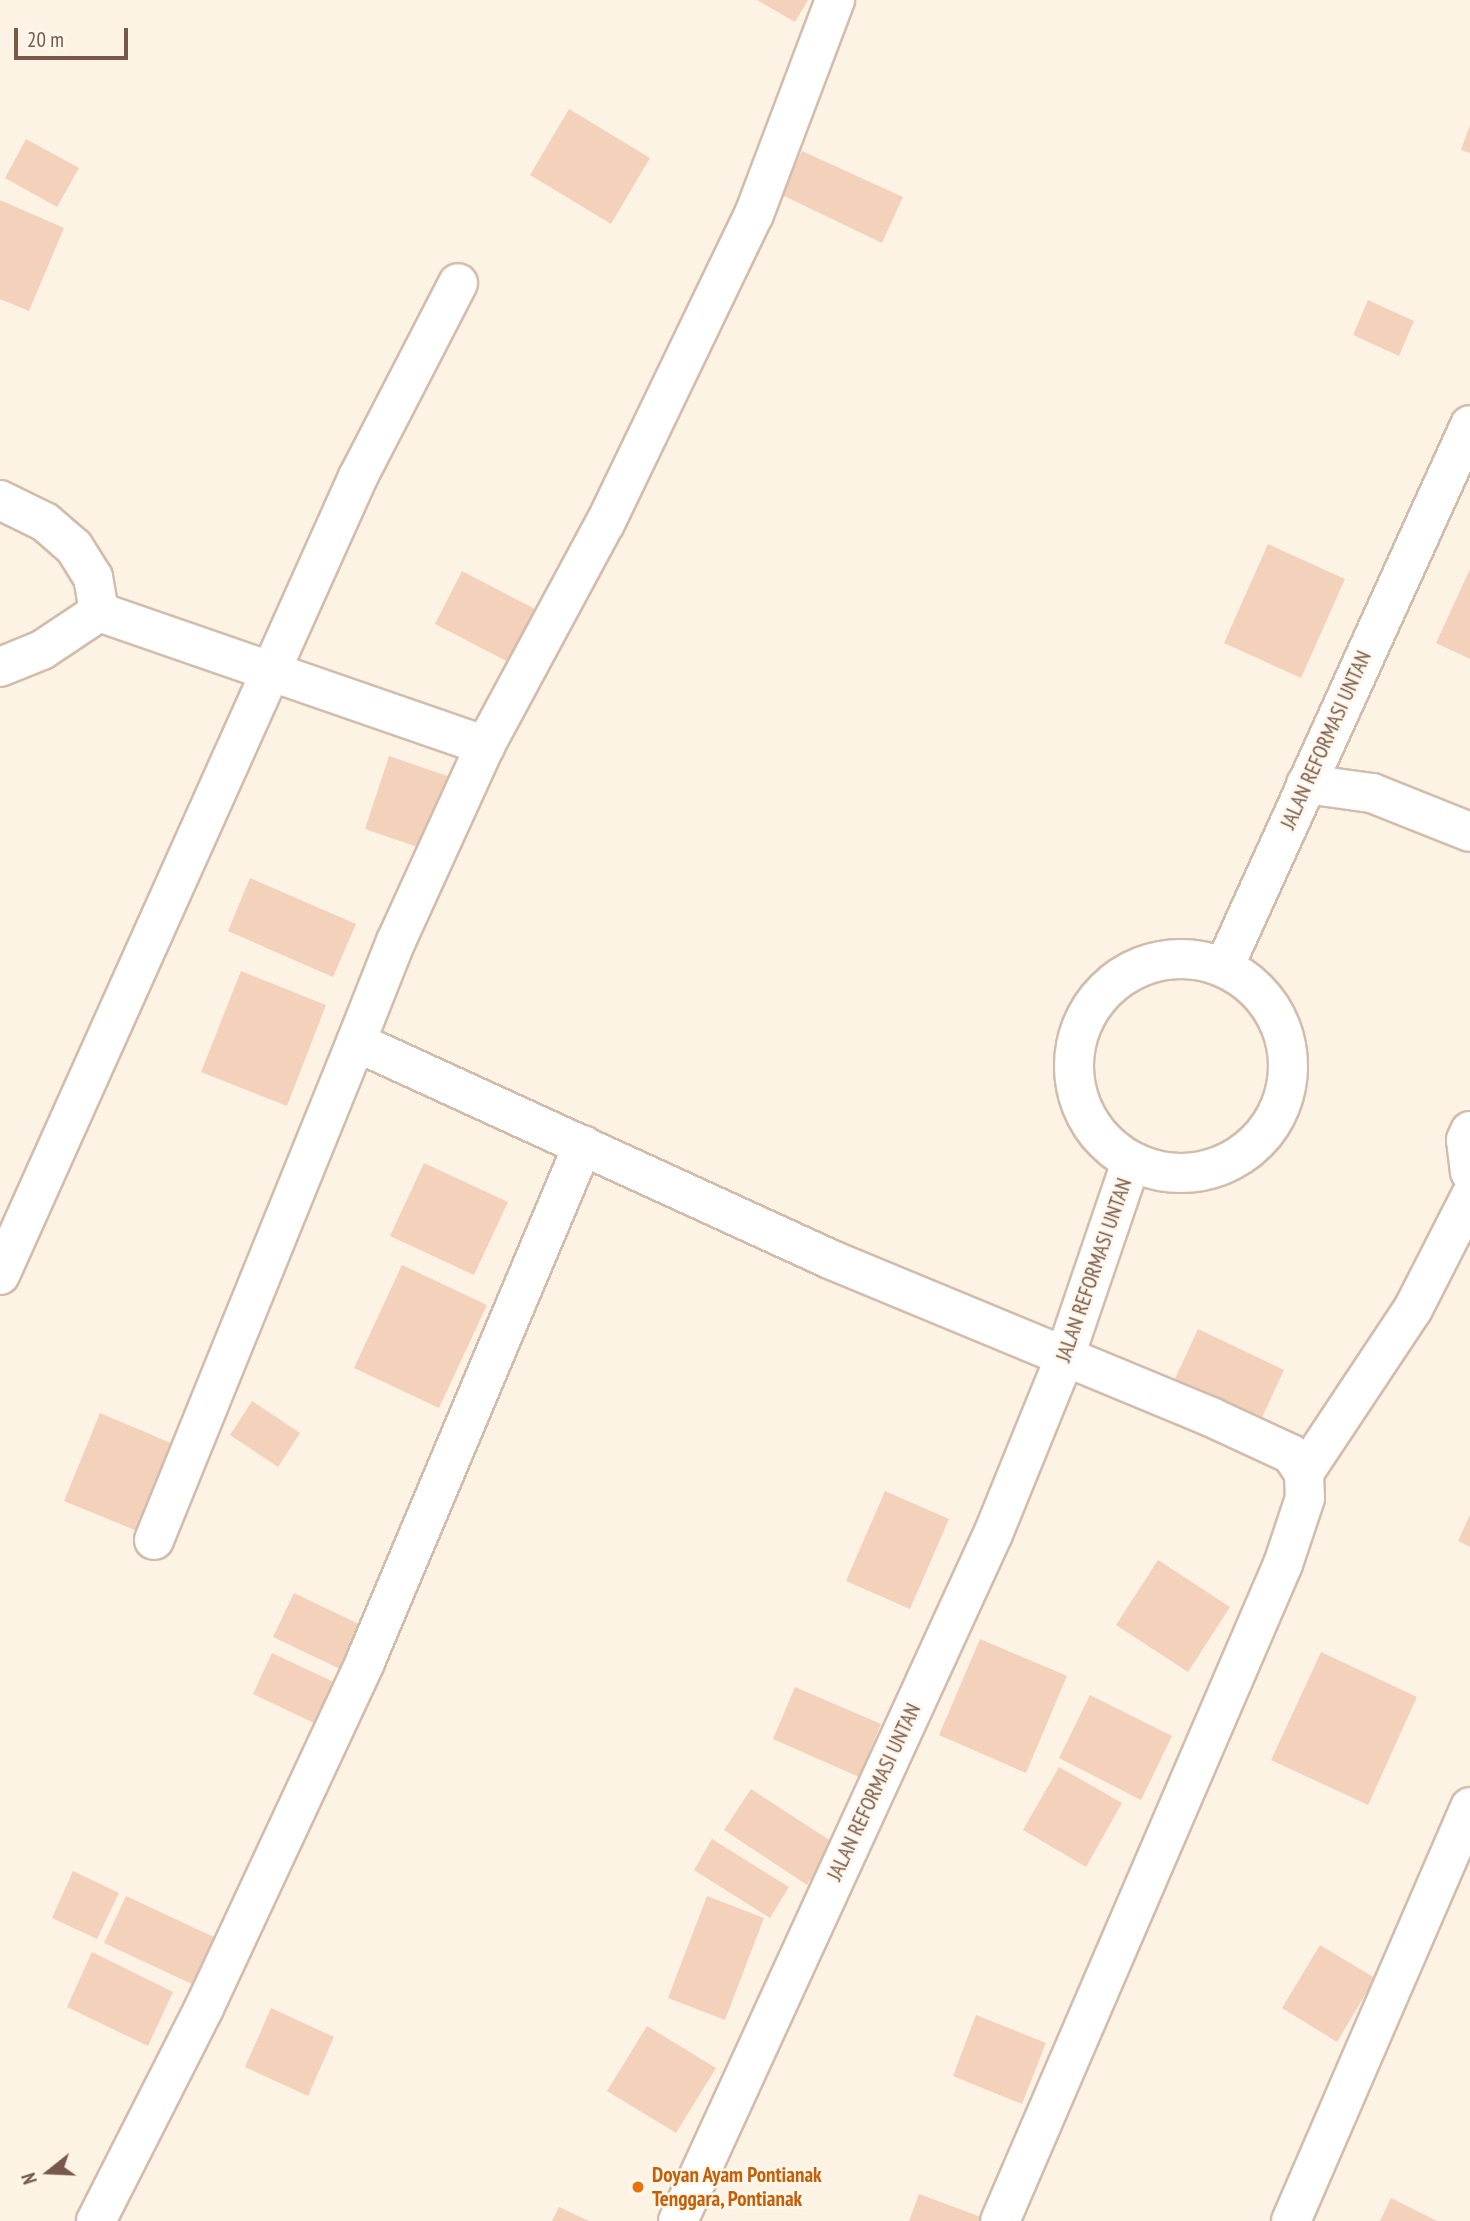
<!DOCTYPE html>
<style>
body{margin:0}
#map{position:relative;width:1470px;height:2221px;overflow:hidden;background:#fdf3e5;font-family:"PT Sans Narrow",sans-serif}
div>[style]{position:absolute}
.building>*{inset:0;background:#f4d1bb}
.roads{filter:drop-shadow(2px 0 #d2bdad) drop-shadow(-2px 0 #d2bdad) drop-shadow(0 2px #d2bdad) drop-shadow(0 -2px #d2bdad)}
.minor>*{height:38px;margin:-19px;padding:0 19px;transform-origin:19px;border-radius:19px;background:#fff}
.minor>.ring{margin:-19px;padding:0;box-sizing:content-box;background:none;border:38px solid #fff;border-radius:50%}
.dots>*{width:19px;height:19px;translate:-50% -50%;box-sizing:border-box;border:4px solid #fff7ec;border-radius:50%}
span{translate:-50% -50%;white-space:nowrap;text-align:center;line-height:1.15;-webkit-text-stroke:5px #fff7ec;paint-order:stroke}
.street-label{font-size:21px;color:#785949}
.food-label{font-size:21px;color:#c56008;font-weight:700}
.left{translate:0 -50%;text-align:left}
.north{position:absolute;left:14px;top:2137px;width:70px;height:70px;-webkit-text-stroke:5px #fff7ec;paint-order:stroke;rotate:252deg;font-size:19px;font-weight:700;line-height:28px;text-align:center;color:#785949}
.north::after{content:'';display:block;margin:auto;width:24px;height:32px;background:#785949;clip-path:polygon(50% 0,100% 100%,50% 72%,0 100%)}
.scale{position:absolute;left:14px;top:28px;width:114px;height:32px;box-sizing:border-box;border:4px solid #785949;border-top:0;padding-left:9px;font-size:21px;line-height:24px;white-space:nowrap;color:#785949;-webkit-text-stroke:5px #fff7ec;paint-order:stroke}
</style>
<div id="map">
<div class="building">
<div style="clip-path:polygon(757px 0,808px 0,795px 22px)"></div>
<div style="clip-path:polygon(569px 109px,650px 158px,611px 224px,530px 175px)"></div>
<div style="clip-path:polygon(1470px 125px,1470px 153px,1461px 150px)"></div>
<div style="clip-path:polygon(26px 139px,79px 168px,57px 207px,5px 178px)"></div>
<div style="clip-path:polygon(802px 151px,903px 197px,882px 243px,782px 195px)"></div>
<div style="clip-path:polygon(0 200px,64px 228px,29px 311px,0 299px)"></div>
<div style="clip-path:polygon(1368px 300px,1414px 321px,1399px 356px,1353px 335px)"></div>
<div style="clip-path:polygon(1268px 544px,1345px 579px,1301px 678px,1224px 643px)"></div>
<div style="clip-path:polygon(1470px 569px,1470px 659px,1436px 643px)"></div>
<div style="clip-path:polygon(462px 571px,537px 610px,510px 663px,435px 624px)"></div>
<div style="clip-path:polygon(389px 756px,456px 779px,432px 852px,365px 829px)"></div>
<div style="clip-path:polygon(250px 878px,356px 924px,333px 977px,228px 931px)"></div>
<div style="clip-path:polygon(241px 971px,326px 1005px,287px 1106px,201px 1072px)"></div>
<div style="clip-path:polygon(424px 1163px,508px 1202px,474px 1275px,390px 1236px)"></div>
<div style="clip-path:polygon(402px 1265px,487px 1305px,439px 1408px,354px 1368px)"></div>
<div style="clip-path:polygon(1198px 1329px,1284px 1370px,1259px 1424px,1173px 1383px)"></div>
<div style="clip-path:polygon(252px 1401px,300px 1433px,278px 1467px,230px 1435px)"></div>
<div style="clip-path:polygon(100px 1413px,178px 1446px,142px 1533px,64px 1501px)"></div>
<div style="clip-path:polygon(885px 1491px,949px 1519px,910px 1609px,846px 1581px)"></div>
<div style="clip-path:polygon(1470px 1515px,1470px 1547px,1458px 1541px)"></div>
<div style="clip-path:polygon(1158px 1560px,1230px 1607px,1188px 1672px,1116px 1625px)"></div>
<div style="clip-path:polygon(294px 1593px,361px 1625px,340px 1669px,273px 1637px)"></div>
<div style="clip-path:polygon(980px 1639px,1067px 1676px,1026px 1773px,939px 1735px)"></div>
<div style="clip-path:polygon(1321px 1652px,1417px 1697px,1368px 1805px,1271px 1760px)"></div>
<div style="clip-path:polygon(272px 1653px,336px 1683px,316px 1724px,253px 1694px)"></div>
<div style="clip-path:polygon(795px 1687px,881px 1724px,859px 1777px,773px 1739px)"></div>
<div style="clip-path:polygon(1090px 1695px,1172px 1736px,1141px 1800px,1059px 1758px)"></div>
<div style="clip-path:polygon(1059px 1767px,1122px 1803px,1086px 1867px,1023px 1830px)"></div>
<div style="clip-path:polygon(751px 1789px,834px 1843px,807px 1885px,724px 1830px)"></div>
<div style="clip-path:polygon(712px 1839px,789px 1887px,770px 1918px,694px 1870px)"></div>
<div style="clip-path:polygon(73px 1871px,119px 1893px,97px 1939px,52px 1918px)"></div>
<div style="clip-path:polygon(126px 1896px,216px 1938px,194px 1985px,104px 1943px)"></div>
<div style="clip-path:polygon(707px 1896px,764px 1918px,725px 2020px,668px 1998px)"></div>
<div style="clip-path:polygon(1320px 1945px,1375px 1978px,1337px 2042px,1282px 2008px)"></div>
<div style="clip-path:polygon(92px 1952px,173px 1992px,148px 2046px,67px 2007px)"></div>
<div style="clip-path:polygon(271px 2008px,334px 2037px,308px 2096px,245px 2067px)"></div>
<div style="clip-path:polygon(976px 2015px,1046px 2043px,1022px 2104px,953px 2076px)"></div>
<div style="clip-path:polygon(647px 2026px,716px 2068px,676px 2133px,607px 2091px)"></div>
<div style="clip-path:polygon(919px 2194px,981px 2217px,980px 2221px,909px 2221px)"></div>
<div style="clip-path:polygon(1391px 2198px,1437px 2221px,1380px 2221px)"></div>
<div style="clip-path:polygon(559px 2207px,589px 2221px,552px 2221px)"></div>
</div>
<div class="roads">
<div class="minor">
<div style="left:835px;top:0;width:229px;rotate:110.7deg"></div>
<div style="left:754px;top:214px;width:343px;rotate:115.7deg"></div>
<div style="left:605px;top:523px;width:253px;rotate:118.3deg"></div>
<div style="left:485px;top:746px;width:214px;rotate:114.5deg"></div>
<div style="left:396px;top:941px;width:109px;rotate:111.6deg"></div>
<div style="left:356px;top:1042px;width:524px;rotate:24.61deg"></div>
<div style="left:832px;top:1260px;width:410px;rotate:22.5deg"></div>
<div style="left:1211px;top:1417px;width:88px;rotate:24.8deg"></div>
<div style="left:1291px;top:1454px;width:23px;rotate:56deg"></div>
<div style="left:1304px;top:1473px;width:25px;rotate:88deg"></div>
<div style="left:1305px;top:1498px;width:70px;rotate:108.4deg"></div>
<div style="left:1283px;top:1564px;width:715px;rotate:113.3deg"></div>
<div style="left:0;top:500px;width:50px;rotate:26.1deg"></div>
<div style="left:45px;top:522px;width:38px;rotate:41deg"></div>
<div style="left:74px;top:547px;width:36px;rotate:58deg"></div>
<div style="left:93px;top:577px;width:36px;rotate:80deg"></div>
<div style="left:0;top:667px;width:45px;rotate:-22deg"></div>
<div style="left:42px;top:650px;width:69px;rotate:-33.7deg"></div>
<div style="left:99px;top:612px;width:409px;rotate:19.1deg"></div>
<div style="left:1306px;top:784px;width:67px;rotate:7.8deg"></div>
<div style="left:1372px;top:793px;width:105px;rotate:21.7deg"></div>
<div class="ring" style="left:1074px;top:959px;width:176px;height:176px"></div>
<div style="left:1224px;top:967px;width:595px;rotate:-65.59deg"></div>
<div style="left:1470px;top:1131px;width:10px;rotate:114deg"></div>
<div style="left:1466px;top:1140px;width:32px;rotate:83deg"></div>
<div style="left:0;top:1275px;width:875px;rotate:-65.84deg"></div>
<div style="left:358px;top:477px;width:218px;rotate:-62.7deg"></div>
<div style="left:1304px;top:1473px;width:197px;rotate:-56.4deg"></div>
<div style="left:1413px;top:1309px;width:126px;rotate:-63deg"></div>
<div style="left:154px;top:1540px;width:537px;rotate:-67.92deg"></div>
<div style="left:96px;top:2221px;width:239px;rotate:-63.1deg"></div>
<div style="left:204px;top:2008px;width:382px;rotate:-65deg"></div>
<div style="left:365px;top:1662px;width:561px;rotate:-67.14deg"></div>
<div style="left:678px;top:2221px;width:756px;rotate:-65.37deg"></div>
<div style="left:993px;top:1534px;width:189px;rotate:-67.9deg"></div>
<div style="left:1064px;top:1359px;width:208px;rotate:-71.2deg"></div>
<div style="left:1291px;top:2221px;width:451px;rotate:-66.6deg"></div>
</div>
</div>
<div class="dots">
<div style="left:638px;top:2187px;background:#e8710a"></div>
</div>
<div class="street-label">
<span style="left:1326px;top:740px;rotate:-66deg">JALAN REFORMASI UNTAN</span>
<span style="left:1094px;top:1270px;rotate:-71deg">JALAN REFORMASI UNTAN</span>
<span style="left:874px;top:1792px;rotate:-65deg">JALAN REFORMASI UNTAN</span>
</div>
<div class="food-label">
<span class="left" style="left:652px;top:2187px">Doyan Ayam Pontianak<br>Tenggara, Pontianak</span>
</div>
<div class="north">N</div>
<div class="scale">20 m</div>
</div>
